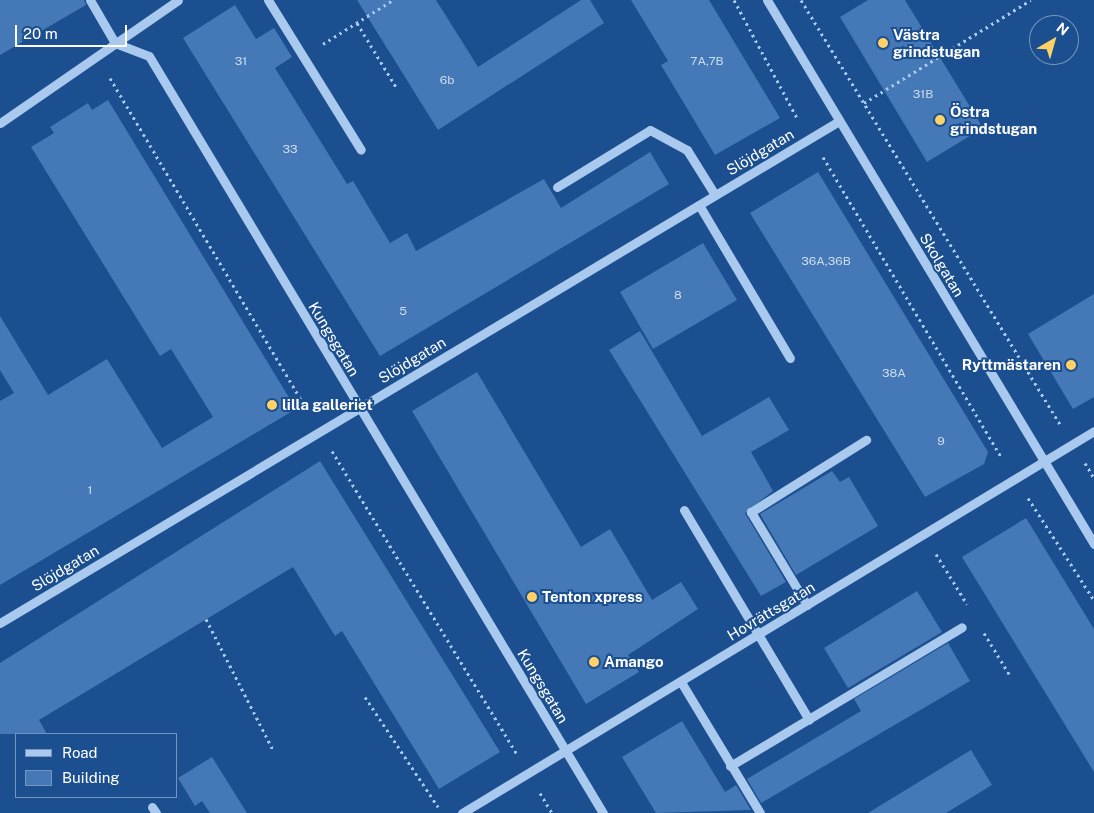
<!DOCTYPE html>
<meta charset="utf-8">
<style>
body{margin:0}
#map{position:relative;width:1094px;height:813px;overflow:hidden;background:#1b4f8f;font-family:"Public Sans",sans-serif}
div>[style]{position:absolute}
.building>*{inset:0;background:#4478b7}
.path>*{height:3px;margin-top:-1.5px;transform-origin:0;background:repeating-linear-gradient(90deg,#a9c9ee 0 2.5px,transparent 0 6.5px)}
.minor>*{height:9px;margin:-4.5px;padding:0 4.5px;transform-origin:4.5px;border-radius:4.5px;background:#a9c9ee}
.dots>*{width:14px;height:14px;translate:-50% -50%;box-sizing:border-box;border:2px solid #1b4f8f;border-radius:50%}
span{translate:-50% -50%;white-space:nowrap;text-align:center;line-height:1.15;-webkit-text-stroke:4px #1b4f8f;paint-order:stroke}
.number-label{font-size:12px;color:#d0dded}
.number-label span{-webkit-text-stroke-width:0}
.poi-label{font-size:15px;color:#fff;font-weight:700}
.left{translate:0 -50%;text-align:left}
.right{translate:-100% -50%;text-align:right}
.street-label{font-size:15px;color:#fff}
.legend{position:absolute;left:15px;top:733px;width:162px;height:65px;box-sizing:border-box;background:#1b4f8f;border:1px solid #7695bc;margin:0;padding:6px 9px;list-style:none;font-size:15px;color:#fff}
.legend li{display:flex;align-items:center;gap:10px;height:25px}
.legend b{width:25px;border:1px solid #7695bc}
.north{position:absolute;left:1029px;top:15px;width:50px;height:50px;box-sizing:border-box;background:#1b4f8f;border:1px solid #7695bc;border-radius:50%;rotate:38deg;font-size:14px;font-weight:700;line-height:20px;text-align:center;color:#fff}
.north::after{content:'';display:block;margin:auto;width:18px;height:22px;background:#ffd166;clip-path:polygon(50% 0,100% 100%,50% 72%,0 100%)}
.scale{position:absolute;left:15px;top:25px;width:112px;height:22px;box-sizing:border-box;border:2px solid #fff;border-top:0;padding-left:6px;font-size:15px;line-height:18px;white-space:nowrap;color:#fff;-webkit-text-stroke:4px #1b4f8f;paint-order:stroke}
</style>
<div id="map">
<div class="building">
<div style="clip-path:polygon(0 0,84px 0,86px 5px,0 55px)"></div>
<div style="clip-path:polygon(357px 0,436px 0,478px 67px,581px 0,590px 0,604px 23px,438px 130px)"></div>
<div style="clip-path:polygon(631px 0,709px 0,780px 118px,715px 155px,661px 65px,668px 61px)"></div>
<div style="clip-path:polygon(868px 0,905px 0,983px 128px,927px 162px,840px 17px)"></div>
<div style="clip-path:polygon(235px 5px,256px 39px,274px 28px,292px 57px,275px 68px,347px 184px,353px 181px,390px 243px,407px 233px,416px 251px,544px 179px,561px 208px,650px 152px,669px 184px,380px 356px,183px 38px)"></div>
<div style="clip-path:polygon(108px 100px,296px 409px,0 585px,0 401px,14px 393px,0 370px,0 316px,48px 395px,107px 359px,162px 448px,213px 417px,171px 349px,160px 356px,31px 147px,54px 133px,50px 127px,88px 103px,92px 110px)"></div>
<div style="clip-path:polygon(818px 172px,988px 452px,984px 464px,925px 497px,750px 213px)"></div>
<div style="clip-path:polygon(703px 243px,737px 300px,653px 349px,620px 292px)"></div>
<div style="clip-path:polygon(1094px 294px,1094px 397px,1073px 409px,1028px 334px)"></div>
<div style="clip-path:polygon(640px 331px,702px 436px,769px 397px,789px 430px,751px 452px,773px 491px,745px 513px,786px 582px,761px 596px,609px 350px)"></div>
<div style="clip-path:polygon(477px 372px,581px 547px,610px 529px,652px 600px,681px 582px,698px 609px,628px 655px,639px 672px,586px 704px,412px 411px)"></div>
<div style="clip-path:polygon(320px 461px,500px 752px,439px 789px,342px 631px,335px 636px,293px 567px,39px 720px,47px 734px,0 734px,0 663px)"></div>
<div style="clip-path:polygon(832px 471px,840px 482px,849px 477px,878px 526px,796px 575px,760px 514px)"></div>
<div style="clip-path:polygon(1026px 518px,1094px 629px,1094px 772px,962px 557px)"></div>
<div style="clip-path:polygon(917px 591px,942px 632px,848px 688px,824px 648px)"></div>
<div style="clip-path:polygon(948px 643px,970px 681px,761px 803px,747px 779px,861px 711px,854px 699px)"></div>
<div style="clip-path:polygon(682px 721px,725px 792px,736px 785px,751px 810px,656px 813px,622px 757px)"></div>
<div style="clip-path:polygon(971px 750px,992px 785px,946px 813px,868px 813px)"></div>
<div style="clip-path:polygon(212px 757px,247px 813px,210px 813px,202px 801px,195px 806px,178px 778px)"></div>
</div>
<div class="path">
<div style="left:734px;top:0;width:134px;rotate:61.9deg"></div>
<div style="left:801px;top:0;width:498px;rotate:58.6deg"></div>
<div style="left:357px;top:23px;width:75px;rotate:58.6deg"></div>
<div style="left:323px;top:44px;width:83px;rotate:-32.2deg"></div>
<div style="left:110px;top:78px;width:387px;rotate:59.3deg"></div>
<div style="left:864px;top:103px;width:196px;rotate:-31.7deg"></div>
<div style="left:823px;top:157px;width:351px;rotate:59.3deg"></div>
<div style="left:332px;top:451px;width:354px;rotate:58.6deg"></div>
<div style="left:1085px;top:463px;width:17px;rotate:59deg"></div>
<div style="left:1028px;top:498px;width:121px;rotate:57.1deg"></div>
<div style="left:936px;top:554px;width:59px;rotate:58.2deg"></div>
<div style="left:206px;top:619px;width:149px;rotate:62.9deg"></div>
<div style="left:984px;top:633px;width:52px;rotate:58.5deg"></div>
<div style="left:365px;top:697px;width:132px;rotate:56.4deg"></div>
<div style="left:540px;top:793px;width:23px;rotate:59deg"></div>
</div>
<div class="minor">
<div style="left:90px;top:0;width:50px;rotate:59.8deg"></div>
<div style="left:115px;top:43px;width:36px;rotate:21deg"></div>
<div style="left:149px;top:56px;width:883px;rotate:59.05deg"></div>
<div style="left:268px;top:0;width:176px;rotate:58.2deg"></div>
<div style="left:767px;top:0;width:635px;rotate:58.99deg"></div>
<div style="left:0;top:123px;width:216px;rotate:-34.6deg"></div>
<div style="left:557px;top:187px;width:109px;rotate:-31.5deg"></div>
<div style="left:650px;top:130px;width:42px;rotate:28.4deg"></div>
<div style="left:687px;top:150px;width:53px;rotate:58.1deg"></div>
<div style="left:699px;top:205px;width:178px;rotate:59.3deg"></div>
<div style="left:684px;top:510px;width:244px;rotate:59.2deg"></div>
<div style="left:807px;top:605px;width:109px;rotate:-121.1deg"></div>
<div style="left:751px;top:512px;width:136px;rotate:-32.1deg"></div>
<div style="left:0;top:623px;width:978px;rotate:-30.89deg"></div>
<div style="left:681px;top:682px;width:153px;rotate:58.9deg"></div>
<div style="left:730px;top:766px;width:270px;rotate:-30.9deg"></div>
<div style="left:152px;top:807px;width:7px;rotate:56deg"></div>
<div style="left:462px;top:813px;width:738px;rotate:-31.15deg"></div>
</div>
<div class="dots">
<div style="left:883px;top:43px;background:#ffd166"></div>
<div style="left:940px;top:120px;background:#ffd166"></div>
<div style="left:1071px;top:365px;background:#ffd166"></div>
<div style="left:272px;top:405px;background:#ffd166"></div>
<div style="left:532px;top:597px;background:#ffd166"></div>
<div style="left:594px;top:662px;background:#ffd166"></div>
</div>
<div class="number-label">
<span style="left:241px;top:62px">31</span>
<span style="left:707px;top:62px">7A,7B</span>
<span style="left:447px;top:81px">6b</span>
<span style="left:923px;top:95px">31B</span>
<span style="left:290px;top:150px">33</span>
<span style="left:826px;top:262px">36A,36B</span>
<span style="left:678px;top:296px">8</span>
<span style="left:403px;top:312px">5</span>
<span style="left:894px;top:374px">38A</span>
<span style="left:941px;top:442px">9</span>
<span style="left:90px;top:491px">1</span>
</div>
<div class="poi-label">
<span class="left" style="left:893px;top:43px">Västra<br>grindstugan</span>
<span class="left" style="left:950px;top:120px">Östra<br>grindstugan</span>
<span class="right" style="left:1061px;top:365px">Ryttmästaren</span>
<span class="left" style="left:282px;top:405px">lilla galleriet</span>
<span class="left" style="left:542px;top:597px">Tenton xpress</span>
<span class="left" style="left:604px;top:662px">Amango</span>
</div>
<div class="street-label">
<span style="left:760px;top:152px;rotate:-31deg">Slöjdgatan</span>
<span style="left:942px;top:265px;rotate:59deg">Skolgatan</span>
<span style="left:334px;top:339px;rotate:59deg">Kungsgatan</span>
<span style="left:412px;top:360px;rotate:-31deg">Slöjdgatan</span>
<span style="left:65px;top:568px;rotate:-31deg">Slöjdgatan</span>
<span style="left:771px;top:611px;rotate:-31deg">Hovrättsgatan</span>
<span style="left:543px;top:686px;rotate:59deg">Kungsgatan</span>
</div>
<ul class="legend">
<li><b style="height:6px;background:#a9c9ee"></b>Road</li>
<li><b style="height:14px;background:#4478b7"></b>Building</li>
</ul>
<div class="north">N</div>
<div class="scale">20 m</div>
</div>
